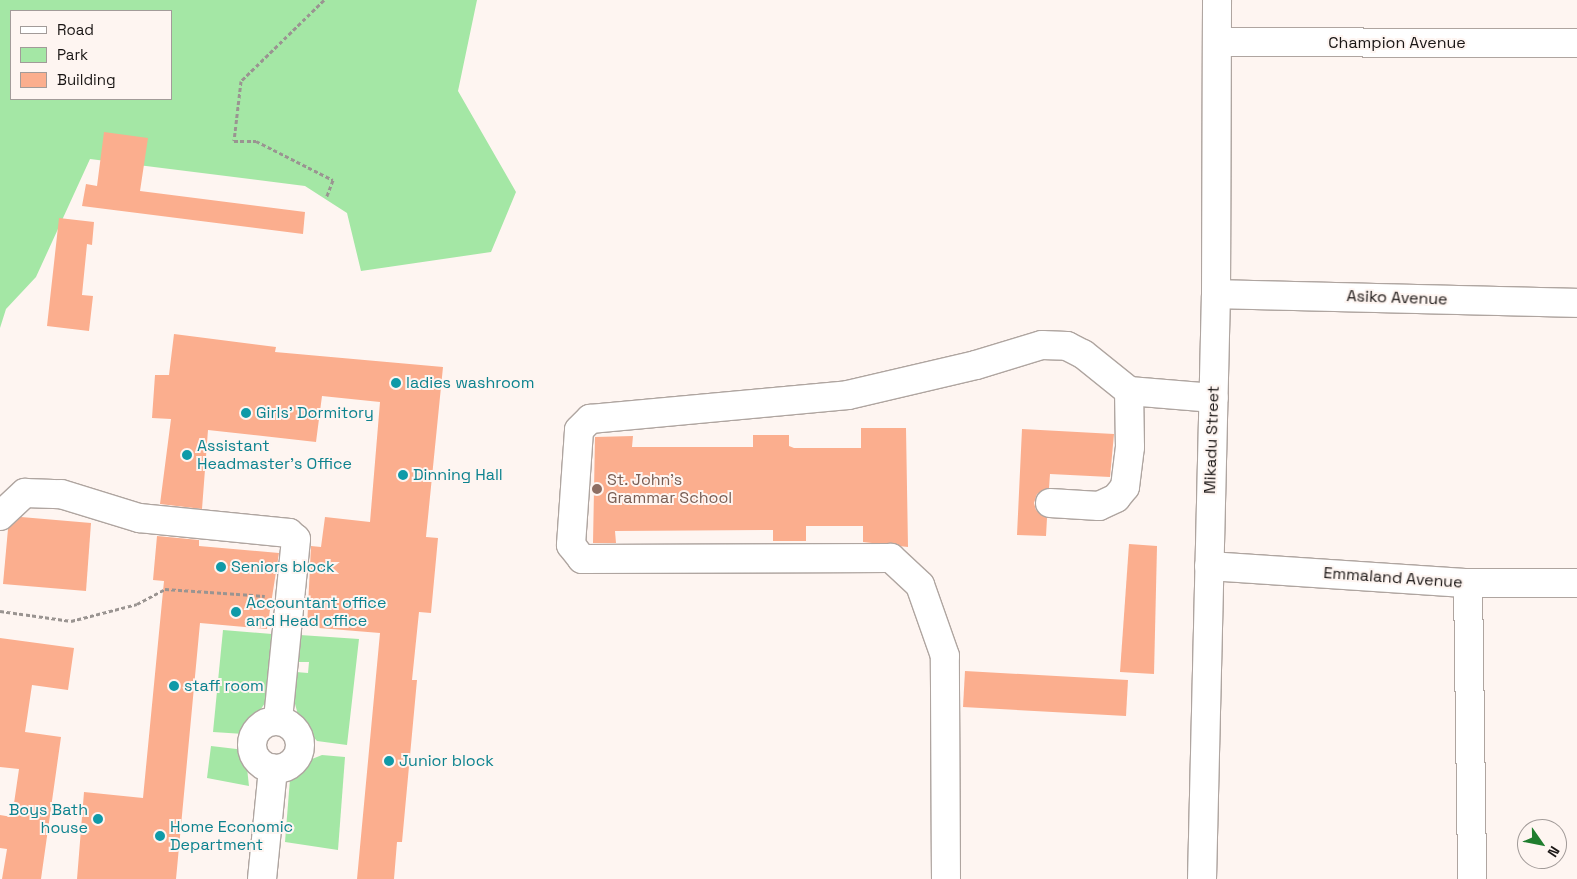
<!DOCTYPE html>
<style>
body{margin:0}
#map{position:relative;width:1577px;height:879px;overflow:hidden;background:#fef5f1;font-family:"Space Grotesk",sans-serif}
div>[style]{position:absolute}
.green>*{inset:0;background:#a4e7a5}
.building>*{inset:0;background:#fbae8e}
.path>*{height:3px;margin-top:-1.5px;transform-origin:0;background:repeating-linear-gradient(90deg,#9a9491 0 4px,transparent 0 6.5px)}
.roads{filter:drop-shadow(1px 0 #afa5a0) drop-shadow(-1px 0 #afa5a0) drop-shadow(0 1px #afa5a0) drop-shadow(0 -1px #afa5a0)}
.minor>*{height:28px;margin:-14px;padding:0 14px;transform-origin:14px;border-radius:14px;background:#fff}
.minor>.ring{margin:-14px;padding:0;box-sizing:content-box;background:none;border:28px solid #fff;border-radius:50%}
.dots>*{width:14px;height:14px;translate:-50% -50%;box-sizing:border-box;border:2px solid #fef5f1;border-radius:50%}
span{translate:-50% -50%;white-space:nowrap;text-align:center;line-height:1.15;-webkit-text-stroke:4px #fef5f1;paint-order:stroke}
.street-label{font-size:16px;color:#191514}
.culture-label{font-size:16px;color:#0d838f}
.left{translate:0 -50%;text-align:left}
.right{translate:-100% -50%;text-align:right}
.education-label{font-size:16px;color:#785e54}
.legend{position:absolute;left:10px;top:10px;width:162px;height:90px;box-sizing:border-box;background:#fef5f1;border:1px solid #a29b99;margin:0;padding:6px 9px;list-style:none;font-size:15px;color:#191514}
.legend li{display:flex;align-items:center;gap:10px;height:25px}
.legend b{width:25px;border:1px solid #a29b99}
.north{position:absolute;left:1517px;top:819px;width:50px;height:50px;box-sizing:border-box;background:#fef5f1;border:1px solid #a29b99;border-radius:50%;rotate:123deg;font-size:14px;font-weight:700;line-height:20px;text-align:center;color:#191514}
.north::after{content:'';display:block;margin:auto;width:18px;height:22px;background:#1f7d2e;clip-path:polygon(50% 0,100% 100%,50% 72%,0 100%)}
</style>
<div id="map">
<div class="green">
<div style="clip-path:polygon(evenodd,0 0,477px 0,458px 91px,516px 192px,491px 252px,361px 271px,347px 213px,305px 186px,90px 159px,36px 277px,6px 309px,0 328px,0 0,11px 11px,171px 11px,171px 99px,11px 99px,11px 11px)"></div>
<div style="clip-path:polygon(223px 630px,272px 634px,267px 700px,244px 734px,213px 732px)"></div>
<div style="clip-path:polygon(300px 635px,359px 639px,347px 745px,317px 741px,300px 722px,292px 693px,296px 672px,308px 673px,309px 662px,296px 662px)"></div>
<div style="clip-path:polygon(211px 746px,245px 750px,249px 786px,207px 778px)"></div>
<div style="clip-path:polygon(322px 755px,345px 757px,338px 850px,285px 842px,290px 779px,307px 761px)"></div>
</div>
<div class="building">
<div style="clip-path:polygon(104px 132px,148px 138px,140px 191px,305px 212px,303px 234px,82px 206px,86px 184px,97px 186px)"></div>
<div style="clip-path:polygon(59px 218px,94px 222px,92px 245px,87px 244px,82px 295px,93px 296px,89px 331px,47px 326px)"></div>
<div style="clip-path:polygon(174px 334px,276px 347px,275px 352px,443px 367px,426px 537px,438px 538px,431px 613px,419px 612px,412px 680px,417px 680px,402px 842px,397px 842px,394px 879px,357px 879px,380px 633px,307px 627px,311px 546px,321px 547px,325px 517px,370px 522px,380px 402px,322px 396px,316px 442px,208px 430px,202px 509px,160px 504px,171px 419px,152px 418px,155px 375px,169px 375px)"></div>
<div style="clip-path:polygon(861px 428px,906px 428px,908px 547px,863px 542px,863px 526px,806px 526px,806px 541px,773px 541px,773px 530px,615px 531px,616px 543px,593px 543px,595px 437px,633px 436px,632px 447px,753px 447px,753px 435px,789px 435px,789px 446px,794px 448px,861px 448px)"></div>
<div style="clip-path:polygon(1022px 429px,1114px 434px,1110px 477px,1050px 474px,1049px 488px,1037px 494px,1034px 503px,1036px 510px,1047px 518px,1046px 536px,1017px 535px)"></div>
<div style="clip-path:polygon(21px 517px,91px 523px,86px 591px,3px 584px,8px 529px)"></div>
<div style="clip-path:polygon(157px 536px,199px 540px,199px 546px,279px 553px,267px 629px,200px 623px,176px 879px,77px 879px,84px 792px,143px 798px,164px 581px,153px 580px)"></div>
<div style="clip-path:polygon(1129px 544px,1157px 546px,1154px 674px,1120px 672px)"></div>
<div style="clip-path:polygon(0 638px,74px 648px,68px 690px,32px 685px,25px 732px,61px 737px,41px 879px,2px 879px,7px 849px,0 848px,0 815px,12px 817px,19px 769px,0 767px)"></div>
<div style="clip-path:polygon(965px 671px,1128px 680px,1126px 716px,963px 707px)"></div>
</div>
<div class="path">
<div style="left:324px;top:0;width:116px;rotate:135.7deg"></div>
<div style="left:241px;top:81px;width:60px;rotate:96.7deg"></div>
<div style="left:234px;top:141px;width:22px"></div>
<div style="left:256px;top:141px;width:86px;rotate:26.9deg"></div>
<div style="left:333px;top:180px;width:19px;rotate:111deg"></div>
<div style="left:0;top:611px;width:72px;rotate:8deg"></div>
<div style="left:71px;top:621px;width:68px;rotate:-14.4deg"></div>
<div style="left:137px;top:604px;width:32px;rotate:-28deg"></div>
<div style="left:165px;top:589px;width:100px;rotate:4deg"></div>
</div>
<div class="roads">
<div class="minor">
<div style="left:1217px;top:42px;width:360px;rotate:0.2deg"></div>
<div style="left:1216px;top:294px;width:361px;rotate:1.4deg"></div>
<div style="left:1050px;top:503px;width:49px;rotate:3.5deg"></div>
<div style="left:1099px;top:506px;width:19px;rotate:-25deg"></div>
<div style="left:1116px;top:498px;width:14px;rotate:-51deg"></div>
<div style="left:1125px;top:487px;width:40px;rotate:-82.9deg"></div>
<div style="left:1130px;top:447px;width:56px;rotate:-91deg"></div>
<div style="left:0;top:516px;width:34px;rotate:-43deg"></div>
<div style="left:25px;top:493px;width:36px;rotate:2deg"></div>
<div style="left:61px;top:494px;width:82px;rotate:17.1deg"></div>
<div style="left:139px;top:518px;width:151px;rotate:5.7deg"></div>
<div style="left:289px;top:533px;width:9px;rotate:41deg"></div>
<div style="left:296px;top:539px;width:182px;rotate:95.7deg"></div>
<div style="left:1209px;top:566px;width:260px;rotate:3.8deg"></div>
<div style="left:1468px;top:583px;width:109px"></div>
<div style="left:1468px;top:583px;width:296px;rotate:89.2deg"></div>
<div class="ring" style="left:252px;top:721px;width:20px;height:20px"></div>
<div style="left:262px;top:879px;width:111px;rotate:-84.3deg"></div>
<div style="left:946px;top:879px;width:223px;rotate:-90.3deg"></div>
<div style="left:945px;top:656px;width:75px;rotate:-109.4deg"></div>
<div style="left:920px;top:585px;width:40px;rotate:-137deg"></div>
<div style="left:891px;top:558px;width:309px;rotate:179.8deg"></div>
<div style="left:582px;top:559px;width:18px;rotate:-128deg"></div>
<div style="left:571px;top:545px;width:115px;rotate:-86deg"></div>
<div style="left:579px;top:430px;width:16px;rotate:-45deg"></div>
<div style="left:590px;top:419px;width:259px;rotate:-5.3deg"></div>
<div style="left:848px;top:395px;width:131px;rotate:-13.2deg"></div>
<div style="left:976px;top:365px;width:69px;rotate:-16.9deg"></div>
<div style="left:1042px;top:345px;width:25px;rotate:2deg"></div>
<div style="left:1067px;top:346px;width:18px;rotate:27deg"></div>
<div style="left:1083px;top:354px;width:59px;rotate:38.8deg"></div>
<div style="left:1129px;top:391px;width:85px;rotate:4.7deg"></div>
<div style="left:1202px;top:879px;width:585px;rotate:-88.63deg"></div>
<div style="left:1216px;top:294px;width:294px;rotate:-89.8deg"></div>
</div>
</div>
<div class="dots">
<div style="left:396px;top:383px;background:#0f9aa8"></div>
<div style="left:246px;top:413px;background:#0f9aa8"></div>
<div style="left:187px;top:455px;background:#0f9aa8"></div>
<div style="left:403px;top:475px;background:#0f9aa8"></div>
<div style="left:597px;top:489px;background:#8d6e63"></div>
<div style="left:221px;top:567px;background:#0f9aa8"></div>
<div style="left:236px;top:612px;background:#0f9aa8"></div>
<div style="left:174px;top:686px;background:#0f9aa8"></div>
<div style="left:389px;top:761px;background:#0f9aa8"></div>
<div style="left:98px;top:819px;background:#0f9aa8"></div>
<div style="left:160px;top:836px;background:#0f9aa8"></div>
</div>
<div class="street-label">
<span style="left:1397px;top:43px">Champion Avenue</span>
<span style="left:1397px;top:298px;rotate:2deg">Asiko Avenue</span>
<span style="left:1212px;top:440px;rotate:-88deg">Mikadu Street</span>
<span style="left:1393px;top:578px;rotate:4deg">Emmaland Avenue</span>
</div>
<div class="culture-label">
<span class="left" style="left:406px;top:383px">ladies washroom</span>
<span class="left" style="left:256px;top:413px">Girls' Dormitory</span>
<span class="left" style="left:197px;top:455px">Assistant<br>Headmaster's Office</span>
<span class="left" style="left:413px;top:475px">Dinning Hall</span>
<span class="left" style="left:231px;top:567px">Seniors block</span>
<span class="left" style="left:246px;top:612px">Accountant office<br>and Head office</span>
<span class="left" style="left:184px;top:686px">staff room</span>
<span class="left" style="left:399px;top:761px">Junior block</span>
<span class="right" style="left:88px;top:819px">Boys Bath<br>house</span>
<span class="left" style="left:170px;top:836px">Home Economic<br>Department</span>
</div>
<div class="education-label">
<span class="left" style="left:607px;top:489px">St. John's<br>Grammar School</span>
</div>
<ul class="legend">
<li><b style="height:6px;background:#fff"></b>Road</li>
<li><b style="height:14px;background:#a4e7a5"></b>Park</li>
<li><b style="height:14px;background:#fbae8e"></b>Building</li>
</ul>
<div class="north">N</div>
</div>
